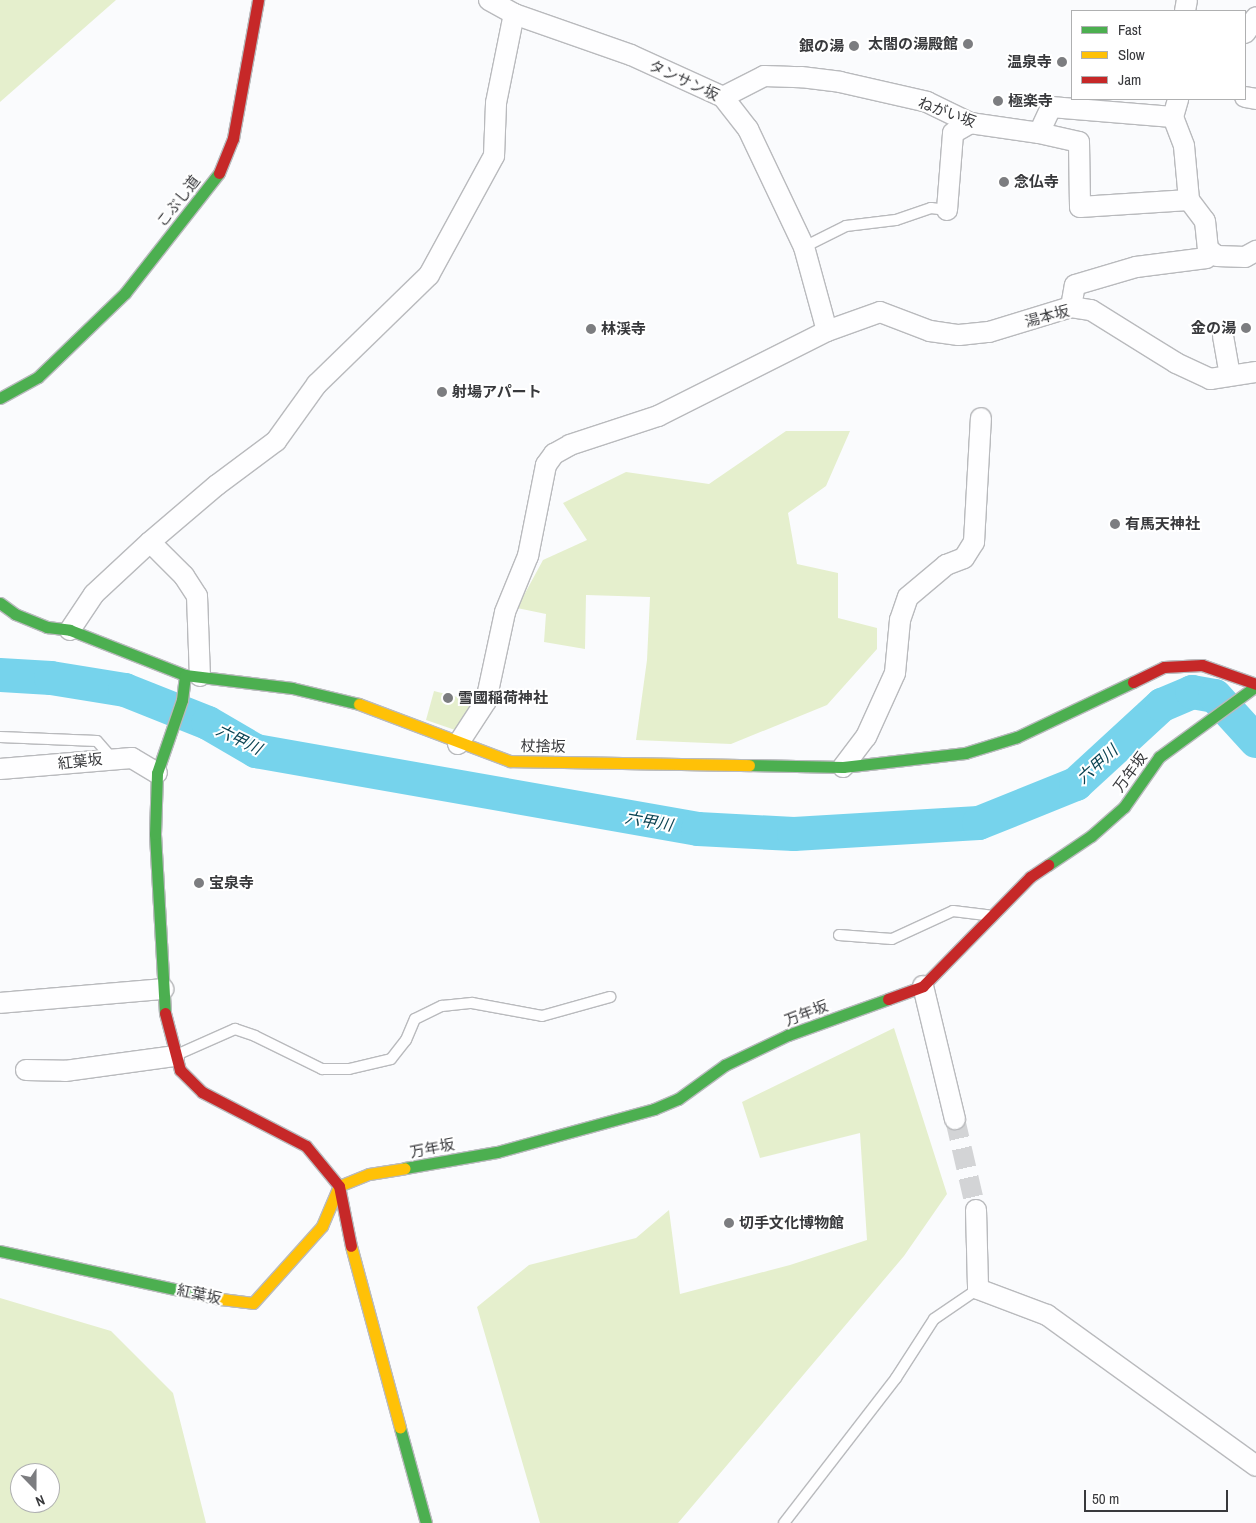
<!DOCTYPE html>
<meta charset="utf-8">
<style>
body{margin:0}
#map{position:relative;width:1256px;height:1523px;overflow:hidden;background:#fafbfd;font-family:"Archivo Narrow","Noto Sans JP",sans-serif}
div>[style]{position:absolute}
.green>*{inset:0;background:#e5efcd}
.river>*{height:34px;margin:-17px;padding:0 17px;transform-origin:17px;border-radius:17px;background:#76d3ec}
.street-tunnel>*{height:20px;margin-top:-10px;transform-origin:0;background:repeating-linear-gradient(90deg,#d3d4d6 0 20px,transparent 0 30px)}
.roads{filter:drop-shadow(1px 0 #b9babd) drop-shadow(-1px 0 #b9babd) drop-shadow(0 1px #b9babd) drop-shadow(0 -1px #b9babd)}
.lane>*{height:10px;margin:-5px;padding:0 5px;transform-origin:5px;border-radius:5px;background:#fefeff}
.street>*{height:20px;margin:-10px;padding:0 10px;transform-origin:10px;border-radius:10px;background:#fefeff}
.fast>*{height:11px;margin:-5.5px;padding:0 5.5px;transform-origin:5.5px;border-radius:5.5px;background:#4caf50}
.slow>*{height:11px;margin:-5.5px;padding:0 5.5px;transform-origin:5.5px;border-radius:5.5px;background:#ffc107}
.jam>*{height:11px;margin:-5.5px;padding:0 5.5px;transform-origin:5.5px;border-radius:5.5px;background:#c62828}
.dots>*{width:14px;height:14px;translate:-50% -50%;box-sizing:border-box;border:2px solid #fff;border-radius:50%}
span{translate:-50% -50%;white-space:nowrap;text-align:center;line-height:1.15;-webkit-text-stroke:4px #fff;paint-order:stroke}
.poi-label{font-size:15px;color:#38393c;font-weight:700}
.right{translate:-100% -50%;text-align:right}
.left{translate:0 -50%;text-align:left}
.street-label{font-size:15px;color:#38393c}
.water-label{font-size:16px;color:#0b4453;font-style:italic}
.legend{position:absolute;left:1071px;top:10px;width:175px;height:90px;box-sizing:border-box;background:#fff;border:1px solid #afb0b1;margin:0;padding:6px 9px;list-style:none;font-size:15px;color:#38393c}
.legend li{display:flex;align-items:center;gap:10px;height:25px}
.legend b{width:25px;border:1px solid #afb0b1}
.north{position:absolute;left:10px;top:1463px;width:50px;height:50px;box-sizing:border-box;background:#fff;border:1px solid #afb0b1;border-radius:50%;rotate:158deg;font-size:14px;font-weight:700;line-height:20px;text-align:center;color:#38393c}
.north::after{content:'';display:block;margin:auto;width:18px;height:22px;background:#7c7d80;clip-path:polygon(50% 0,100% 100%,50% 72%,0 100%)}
.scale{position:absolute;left:1084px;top:1490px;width:144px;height:22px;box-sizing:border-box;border:2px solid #38393c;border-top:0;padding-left:6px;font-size:15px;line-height:18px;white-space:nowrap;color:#38393c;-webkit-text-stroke:4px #fff;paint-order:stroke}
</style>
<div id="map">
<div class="green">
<div style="clip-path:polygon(0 0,116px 0,0 102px)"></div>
<div style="clip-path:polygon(786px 431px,850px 431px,826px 486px,788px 513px,797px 564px,838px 573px,838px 618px,877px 628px,877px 649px,827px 705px,731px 744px,636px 740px,647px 660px,650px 597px,586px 595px,585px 649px,544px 642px,546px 614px,517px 608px,543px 560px,587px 540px,563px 503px,626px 472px,709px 484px)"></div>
<div style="clip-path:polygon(434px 691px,473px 701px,465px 727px,458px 731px,426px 720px)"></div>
<div style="clip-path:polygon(894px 1028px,947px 1194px,904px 1256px,678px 1523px,540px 1523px,477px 1307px,529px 1265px,636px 1238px,669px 1210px,680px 1294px,790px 1265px,867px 1240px,860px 1133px,760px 1158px,742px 1102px)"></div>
<div style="clip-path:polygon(evenodd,0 1298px,111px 1331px,173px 1393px,206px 1523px,0 1523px,0 1298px,20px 1473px,50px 1473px,50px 1503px,20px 1503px,20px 1473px)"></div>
</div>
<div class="river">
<div style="left:0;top:675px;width:51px;rotate:3.4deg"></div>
<div style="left:51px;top:678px;width:75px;rotate:9.2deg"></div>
<div style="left:125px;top:690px;width:89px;rotate:21.7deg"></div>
<div style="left:208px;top:723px;width:56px;rotate:30.3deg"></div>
<div style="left:256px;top:751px;width:449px;rotate:10deg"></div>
<div style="left:698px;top:829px;width:96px;rotate:3deg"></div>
<div style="left:794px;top:834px;width:185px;rotate:-3.4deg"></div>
<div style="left:979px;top:823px;width:105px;rotate:-21.9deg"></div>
<div style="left:1076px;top:784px;width:117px;rotate:-42.6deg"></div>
<div style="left:1162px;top:705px;width:33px;rotate:-23deg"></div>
<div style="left:1192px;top:692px;width:23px;rotate:10deg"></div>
<div style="left:1215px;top:696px;width:61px;rotate:47.7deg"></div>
</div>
<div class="street-tunnel">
<div style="left:955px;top:1119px;width:93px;rotate:77deg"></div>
</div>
<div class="roads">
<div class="lane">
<div style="left:804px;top:247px;width:47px;rotate:-26.6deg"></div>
<div style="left:846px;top:226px;width:50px;rotate:-6.8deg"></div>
<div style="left:896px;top:220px;width:37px;rotate:-19deg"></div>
<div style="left:931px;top:208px;width:16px;rotate:7deg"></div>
<div style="left:0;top:737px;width:97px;rotate:2.4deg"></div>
<div style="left:97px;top:741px;width:23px;rotate:49deg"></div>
<div style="left:839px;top:935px;width:53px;rotate:4.3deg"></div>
<div style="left:892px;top:939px;width:67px;rotate:-24.7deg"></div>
<div style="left:953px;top:911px;width:35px;rotate:7deg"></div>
<div style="left:174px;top:1056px;width:67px;rotate:-23.9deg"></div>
<div style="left:235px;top:1029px;width:21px;rotate:19deg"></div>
<div style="left:255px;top:1036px;width:75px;rotate:26.2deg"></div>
<div style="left:322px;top:1069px;width:27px"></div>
<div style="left:349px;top:1069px;width:43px;rotate:-13.4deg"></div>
<div style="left:391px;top:1059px;width:24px;rotate:-52deg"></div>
<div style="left:406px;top:1040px;width:23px;rotate:-67deg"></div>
<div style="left:415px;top:1019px;width:30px;rotate:-26deg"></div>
<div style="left:442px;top:1006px;width:30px;rotate:-6deg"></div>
<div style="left:472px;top:1003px;width:71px;rotate:10.5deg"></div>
<div style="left:542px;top:1016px;width:71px;rotate:-15.6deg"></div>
<div style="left:784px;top:1523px;width:183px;rotate:-52.3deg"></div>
<div style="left:896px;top:1378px;width:70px;rotate:-57.2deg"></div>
<div style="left:934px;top:1319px;width:53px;rotate:-34.3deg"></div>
</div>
<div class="street">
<div style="left:489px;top:0;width:29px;rotate:29deg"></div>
<div style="left:514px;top:14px;width:124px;rotate:19.3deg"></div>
<div style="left:631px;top:55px;width:101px;rotate:24.5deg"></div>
<div style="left:723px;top:97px;width:41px;rotate:52deg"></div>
<div style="left:748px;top:129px;width:131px;rotate:64.6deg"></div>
<div style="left:804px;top:247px;width:87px;rotate:74.7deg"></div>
<div style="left:1185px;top:11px;width:11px;rotate:-80deg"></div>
<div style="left:1245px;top:33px;width:19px;rotate:-55deg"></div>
<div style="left:723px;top:97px;width:46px;rotate:-27.1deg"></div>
<div style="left:764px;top:76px;width:37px;rotate:2deg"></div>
<div style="left:801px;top:77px;width:39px;rotate:7deg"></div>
<div style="left:840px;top:82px;width:89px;rotate:12.9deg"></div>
<div style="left:927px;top:102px;width:48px;rotate:26deg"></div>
<div style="left:970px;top:123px;width:70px;rotate:8.2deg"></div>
<div style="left:1039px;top:133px;width:29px;rotate:-65deg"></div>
<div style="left:1051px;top:107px;width:122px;rotate:4.7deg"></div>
<div style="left:1173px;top:117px;width:19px;rotate:-74deg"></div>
<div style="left:1245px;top:97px;width:11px;rotate:10deg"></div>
<div style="left:1173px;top:117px;width:31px;rotate:69deg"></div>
<div style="left:1184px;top:146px;width:54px;rotate:84.7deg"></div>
<div style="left:1189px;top:200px;width:26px;rotate:53deg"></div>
<div style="left:1205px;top:221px;width:28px;rotate:84deg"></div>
<div style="left:1208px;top:249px;width:11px;rotate:38deg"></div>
<div style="left:1217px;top:256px;width:28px;rotate:2deg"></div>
<div style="left:1245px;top:257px;width:13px;rotate:-29deg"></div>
<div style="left:1039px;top:133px;width:41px;rotate:12.7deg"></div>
<div style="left:1079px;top:142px;width:65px;rotate:89.1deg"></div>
<div style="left:1080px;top:207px;width:109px;rotate:-3.7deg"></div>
<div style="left:947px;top:210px;width:77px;rotate:-85.5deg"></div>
<div style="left:953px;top:133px;width:20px;rotate:-30deg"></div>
<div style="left:1071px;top:307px;width:22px;rotate:-80deg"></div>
<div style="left:1075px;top:285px;width:64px;rotate:-16.4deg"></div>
<div style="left:1136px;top:267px;width:71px;rotate:-7.3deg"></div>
<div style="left:1206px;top:258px;width:8px;rotate:-45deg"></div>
<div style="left:1223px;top:336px;width:40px;rotate:80deg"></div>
<div style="left:150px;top:542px;width:88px;rotate:-40.4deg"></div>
<div style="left:217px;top:485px;width:74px;rotate:-36.7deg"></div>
<div style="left:276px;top:441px;width:70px;rotate:-54.3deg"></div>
<div style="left:317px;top:384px;width:156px;rotate:-44.2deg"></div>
<div style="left:429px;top:275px;width:136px;rotate:-61.4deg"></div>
<div style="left:494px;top:156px;width:53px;rotate:-87.8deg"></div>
<div style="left:496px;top:103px;width:91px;rotate:-78.6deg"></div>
<div style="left:70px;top:630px;width:43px;rotate:-56.3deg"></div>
<div style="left:94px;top:594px;width:76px;rotate:-42.9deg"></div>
<div style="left:150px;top:542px;width:48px;rotate:45deg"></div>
<div style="left:184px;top:576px;width:24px;rotate:57deg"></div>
<div style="left:197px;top:596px;width:80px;rotate:87.9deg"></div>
<div style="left:458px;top:744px;width:51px;rotate:-56.9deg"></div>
<div style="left:486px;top:701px;width:91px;rotate:-77.9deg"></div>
<div style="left:505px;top:612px;width:61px;rotate:-67.7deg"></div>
<div style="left:528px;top:556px;width:93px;rotate:-78.8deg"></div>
<div style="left:546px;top:465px;width:14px;rotate:-54deg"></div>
<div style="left:554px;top:454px;width:18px;rotate:-29deg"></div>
<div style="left:570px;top:445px;width:93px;rotate:-18.2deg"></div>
<div style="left:658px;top:416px;width:189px;rotate:-26.7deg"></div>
<div style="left:827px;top:331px;width:56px;rotate:-19.7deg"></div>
<div style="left:880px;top:312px;width:53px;rotate:20.8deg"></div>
<div style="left:930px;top:331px;width:29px;rotate:8deg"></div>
<div style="left:959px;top:335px;width:30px;rotate:-6deg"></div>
<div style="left:989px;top:332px;width:86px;rotate:-17deg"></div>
<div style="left:1071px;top:307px;width:20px;rotate:9deg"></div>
<div style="left:1091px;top:310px;width:100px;rotate:31.9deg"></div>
<div style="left:1176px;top:363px;width:38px;rotate:25deg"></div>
<div style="left:1210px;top:379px;width:47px;rotate:-8.7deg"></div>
<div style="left:843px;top:767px;width:38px;rotate:-53deg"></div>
<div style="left:866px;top:737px;width:70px;rotate:-65.6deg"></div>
<div style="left:895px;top:673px;width:53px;rotate:-84.6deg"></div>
<div style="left:900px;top:620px;width:24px;rotate:-71deg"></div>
<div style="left:908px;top:597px;width:50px;rotate:-40.1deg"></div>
<div style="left:946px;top:565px;width:19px;rotate:-21deg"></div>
<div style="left:964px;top:558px;width:19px;rotate:-58deg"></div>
<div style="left:974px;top:542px;width:124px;rotate:-86.8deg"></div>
<div style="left:0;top:769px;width:132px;rotate:-4.8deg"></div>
<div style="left:132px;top:758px;width:29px;rotate:31deg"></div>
<div style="left:923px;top:986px;width:137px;rotate:76.5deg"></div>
<div style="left:0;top:1003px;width:164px;rotate:-4.9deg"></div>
<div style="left:26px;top:1070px;width:39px;rotate:1deg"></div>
<div style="left:65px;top:1071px;width:110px;rotate:-7.8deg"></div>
<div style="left:976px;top:1210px;width:79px;rotate:88.5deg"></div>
<div style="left:978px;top:1289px;width:74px;rotate:20.6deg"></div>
<div style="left:1047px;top:1315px;width:258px;rotate:35.8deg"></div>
</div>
<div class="fast">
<div style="left:0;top:398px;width:43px;rotate:-28.9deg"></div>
<div style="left:38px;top:377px;width:121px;rotate:-44deg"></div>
<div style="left:125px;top:293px;width:152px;rotate:-51.9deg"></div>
<div style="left:0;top:603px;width:19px;rotate:36deg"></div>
<div style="left:15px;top:614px;width:35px;rotate:22deg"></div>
<div style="left:47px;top:627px;width:23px;rotate:7deg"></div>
<div style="left:70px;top:630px;width:123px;rotate:21.4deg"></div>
<div style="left:185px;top:675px;width:108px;rotate:6.9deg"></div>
<div style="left:292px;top:688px;width:69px;rotate:13.4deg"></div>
<div style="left:749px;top:765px;width:94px;rotate:1.2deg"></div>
<div style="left:843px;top:767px;width:123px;rotate:-6.5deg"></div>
<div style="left:965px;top:753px;width:54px;rotate:-17.1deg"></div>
<div style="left:1017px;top:737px;width:128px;rotate:-25.4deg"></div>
<div style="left:1048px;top:865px;width:52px;rotate:-34deg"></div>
<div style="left:1091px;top:836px;width:44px;rotate:-41.3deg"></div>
<div style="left:1124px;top:807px;width:61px;rotate:-55deg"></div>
<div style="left:1159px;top:757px;width:120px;rotate:-36.2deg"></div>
<div style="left:165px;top:1013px;width:179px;rotate:-93.2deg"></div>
<div style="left:155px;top:834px;width:61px;rotate:-88.1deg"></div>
<div style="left:157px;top:773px;width:77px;rotate:-71.1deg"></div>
<div style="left:182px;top:700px;width:25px;rotate:-83deg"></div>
<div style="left:405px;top:1168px;width:93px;rotate:-9.9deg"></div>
<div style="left:497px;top:1152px;width:163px;rotate:-15.3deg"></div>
<div style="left:654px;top:1109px;width:26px;rotate:-23deg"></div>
<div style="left:678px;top:1099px;width:58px;rotate:-35.9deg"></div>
<div style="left:725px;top:1065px;width:70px;rotate:-25.5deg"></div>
<div style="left:788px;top:1035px;width:106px;rotate:-19.8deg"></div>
<div style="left:0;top:1251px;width:226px;rotate:12.3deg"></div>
<div style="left:400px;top:1428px;width:98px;rotate:74.7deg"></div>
</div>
<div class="slow">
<div style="left:359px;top:704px;width:161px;rotate:20.7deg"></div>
<div style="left:510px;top:761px;width:239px;rotate:1deg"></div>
<div style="left:351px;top:1246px;width:188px;rotate:74.9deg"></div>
<div style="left:221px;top:1299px;width:32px;rotate:7deg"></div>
<div style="left:253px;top:1303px;width:103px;rotate:-48.1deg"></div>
<div style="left:322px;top:1226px;width:43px;rotate:-67deg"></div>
<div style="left:339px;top:1186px;width:32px;rotate:-22deg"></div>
<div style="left:369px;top:1174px;width:36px;rotate:-9deg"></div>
</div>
<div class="jam">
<div style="left:219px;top:173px;width:38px;rotate:-68deg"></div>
<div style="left:233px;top:138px;width:140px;rotate:-79.7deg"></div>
<div style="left:1133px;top:682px;width:34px;rotate:-26deg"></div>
<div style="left:1164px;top:667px;width:38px;rotate:-3deg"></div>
<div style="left:1202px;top:665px;width:57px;rotate:19.4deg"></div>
<div style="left:888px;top:999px;width:37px;rotate:-20deg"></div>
<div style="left:923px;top:986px;width:153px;rotate:-45.5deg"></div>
<div style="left:1030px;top:877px;width:22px;rotate:-34deg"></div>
<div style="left:165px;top:1013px;width:59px;rotate:75.3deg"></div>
<div style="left:180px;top:1070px;width:31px;rotate:45deg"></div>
<div style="left:202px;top:1092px;width:117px;rotate:27.4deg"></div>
<div style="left:306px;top:1146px;width:52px;rotate:50.5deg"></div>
<div style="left:339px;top:1186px;width:61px;rotate:78.7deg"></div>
</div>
</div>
<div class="dots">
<div style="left:968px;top:44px;background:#7c7d80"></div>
<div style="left:854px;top:46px;background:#7c7d80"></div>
<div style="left:1062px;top:62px;background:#7c7d80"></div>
<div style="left:998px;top:101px;background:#7c7d80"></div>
<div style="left:1004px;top:182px;background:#7c7d80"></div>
<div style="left:1246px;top:328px;background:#7c7d80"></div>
<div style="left:591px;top:329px;background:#7c7d80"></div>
<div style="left:442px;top:392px;background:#7c7d80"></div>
<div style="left:1115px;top:524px;background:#7c7d80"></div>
<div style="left:448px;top:698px;background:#7c7d80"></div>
<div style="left:199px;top:883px;background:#7c7d80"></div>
<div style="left:729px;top:1223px;background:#7c7d80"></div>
</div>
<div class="poi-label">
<span class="right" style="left:958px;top:44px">太閤の湯殿館</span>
<span class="right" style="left:844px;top:46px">銀の湯</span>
<span class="right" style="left:1052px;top:62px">温泉寺</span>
<span class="left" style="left:1008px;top:101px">極楽寺</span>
<span class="left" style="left:1014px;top:182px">念仏寺</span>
<span class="right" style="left:1236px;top:328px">金の湯</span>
<span class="left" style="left:601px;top:329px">林渓寺</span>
<span class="left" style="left:452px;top:392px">射場アパート</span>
<span class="left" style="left:1125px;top:524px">有馬天神社</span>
<span class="left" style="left:458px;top:698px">雪國稲荷神社</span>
<span class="left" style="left:209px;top:883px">宝泉寺</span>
<span class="left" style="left:739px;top:1223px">切手文化博物館</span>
</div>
<div class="street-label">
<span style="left:684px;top:80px;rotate:25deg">タンサン坂</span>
<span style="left:947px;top:112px;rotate:20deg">ねがい坂</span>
<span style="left:178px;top:201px;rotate:-52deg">こぶし道</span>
<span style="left:1047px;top:316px;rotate:-15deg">湯本坂</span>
<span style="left:543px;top:746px;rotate:1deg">杖捨坂</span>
<span style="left:80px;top:761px;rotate:-6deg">紅葉坂</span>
<span style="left:1130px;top:772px;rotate:-54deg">万年坂</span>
<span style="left:806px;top:1013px;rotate:-21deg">万年坂</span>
<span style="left:432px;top:1148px;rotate:-11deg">万年坂</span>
<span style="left:199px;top:1294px;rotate:12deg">紅葉坂</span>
</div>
<div class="water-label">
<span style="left:239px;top:739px;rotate:26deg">六甲川</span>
<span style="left:1097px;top:764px;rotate:-42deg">六甲川</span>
<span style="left:649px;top:821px;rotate:10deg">六甲川</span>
</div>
<ul class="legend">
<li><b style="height:6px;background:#4caf50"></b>Fast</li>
<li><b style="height:6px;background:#ffc107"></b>Slow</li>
<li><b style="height:6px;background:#c62828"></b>Jam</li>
</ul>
<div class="north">N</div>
<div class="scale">50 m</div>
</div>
